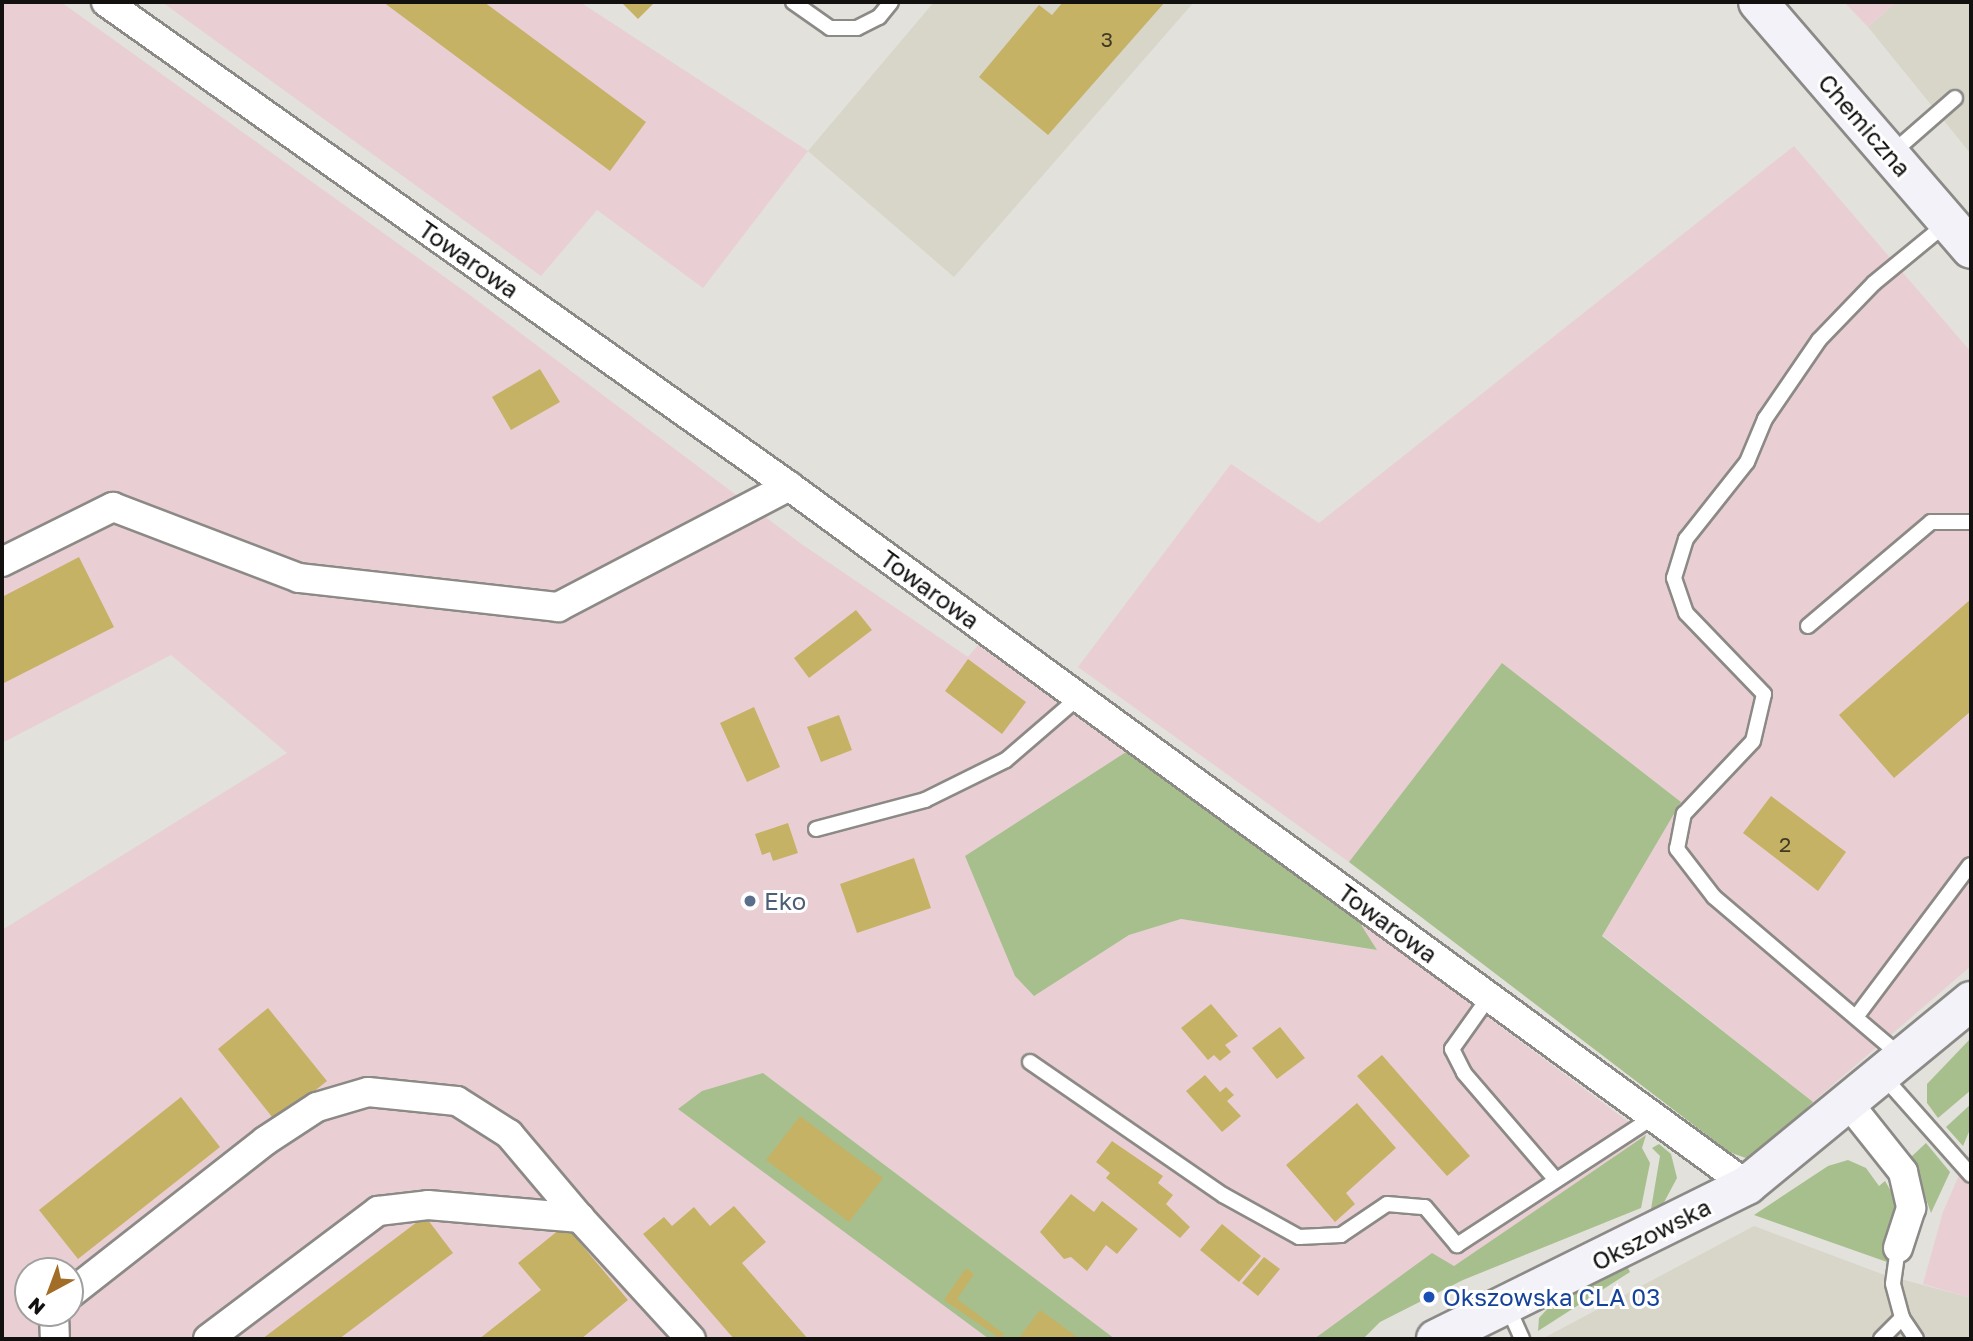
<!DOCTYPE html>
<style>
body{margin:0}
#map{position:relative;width:1973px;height:1341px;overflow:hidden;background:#e2e1dc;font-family:"Golos Text",sans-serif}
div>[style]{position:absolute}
.built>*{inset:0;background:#d8d5c9}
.industrial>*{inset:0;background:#e9cfd4}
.green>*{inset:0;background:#a7bf8d}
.building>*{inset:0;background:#c5b265}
.roads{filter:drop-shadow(2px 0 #8c8a86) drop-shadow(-2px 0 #8c8a86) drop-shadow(0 2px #8c8a86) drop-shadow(0 -2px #8c8a86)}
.lane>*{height:14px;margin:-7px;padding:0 7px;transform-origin:7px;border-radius:7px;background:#fff}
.street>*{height:28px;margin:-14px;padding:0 14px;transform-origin:14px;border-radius:14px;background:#fff}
.secondary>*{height:38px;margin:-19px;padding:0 19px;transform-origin:19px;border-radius:19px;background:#f3f2f9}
.dots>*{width:19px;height:19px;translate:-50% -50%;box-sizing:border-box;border:4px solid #fff;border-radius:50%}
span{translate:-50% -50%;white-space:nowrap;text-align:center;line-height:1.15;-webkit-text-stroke:6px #fff;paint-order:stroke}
.number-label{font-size:21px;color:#3f3925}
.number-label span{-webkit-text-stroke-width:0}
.street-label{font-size:24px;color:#121110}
.service-label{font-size:24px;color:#4e5e75}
.left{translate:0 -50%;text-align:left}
.transit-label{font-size:24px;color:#164399}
.frame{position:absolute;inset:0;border:4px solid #121110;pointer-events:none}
.north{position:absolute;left:14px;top:1257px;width:70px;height:70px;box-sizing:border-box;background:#fff;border:2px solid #a0a09f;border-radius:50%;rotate:221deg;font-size:19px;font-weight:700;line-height:28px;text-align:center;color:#121110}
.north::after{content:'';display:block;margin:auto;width:24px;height:32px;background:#a26d26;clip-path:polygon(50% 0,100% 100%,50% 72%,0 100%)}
</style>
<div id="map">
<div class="built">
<div style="clip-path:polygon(934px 2px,1194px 2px,954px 277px,808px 151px)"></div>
<div style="clip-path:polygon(1896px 2px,1971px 2px,1971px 154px,1868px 27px)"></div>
<div style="clip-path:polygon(1754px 1226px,1882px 1274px,1971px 1298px,1971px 1339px,1542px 1339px)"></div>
</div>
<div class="industrial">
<div style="clip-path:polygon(evenodd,2px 2px,61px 2px,467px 293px,800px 543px,968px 657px,978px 645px,1126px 752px,965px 856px,1034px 995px,1129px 935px,1181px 919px,1376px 950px,1358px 920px,1646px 1135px,1454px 1266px,1432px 1254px,1314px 1339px,1115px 1339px,763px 1073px,679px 1109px,989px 1339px,2px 1339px,2px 930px,287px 753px,171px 655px,2px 743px,2px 2px,28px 1271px,70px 1271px,70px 1313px,28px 1313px,28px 1271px)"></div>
<div style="clip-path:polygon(162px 2px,580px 2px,808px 151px,703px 288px,597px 210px,541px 276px)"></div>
<div style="clip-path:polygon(1844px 2px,1896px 2px,1868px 27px)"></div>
<div style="clip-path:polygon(1794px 146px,1971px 352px,1971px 966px,1813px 1102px,1602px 935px,1681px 802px,1502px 664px,1349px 862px,1078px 667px,1231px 464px,1319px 523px)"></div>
<div style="clip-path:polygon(1971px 1148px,1971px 1298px,1923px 1284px,1943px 1212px)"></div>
</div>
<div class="green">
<div style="clip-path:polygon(1502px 663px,1681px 802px,1602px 936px,1813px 1102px,1754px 1161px,1729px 1152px,1349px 862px)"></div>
<div style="clip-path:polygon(1126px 752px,1358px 920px,1377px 950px,1181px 919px,1129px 935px,1034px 996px,1015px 976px,965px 856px)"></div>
<div style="clip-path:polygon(1971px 1038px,1971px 1090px,1938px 1118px,1927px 1103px,1927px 1084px)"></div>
<div style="clip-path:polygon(763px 1073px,1115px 1339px,989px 1339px,678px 1109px,702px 1091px)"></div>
<div style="clip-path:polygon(1971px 1104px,1971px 1127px,1963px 1146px,1946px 1127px)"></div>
<div style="clip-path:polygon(1646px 1135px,1642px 1148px,1650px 1163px,1641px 1208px,1463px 1280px,1380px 1322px,1363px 1339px,1314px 1339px,1432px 1253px,1454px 1266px)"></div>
<div style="clip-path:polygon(1926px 1143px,1950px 1172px,1931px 1213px,1911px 1157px)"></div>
<div style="clip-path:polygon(1659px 1144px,1671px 1154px,1677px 1178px,1661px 1208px,1650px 1215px,1660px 1156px,1652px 1148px)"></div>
<div style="clip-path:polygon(1848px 1160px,1866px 1168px,1879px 1186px,1885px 1181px,1895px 1198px,1898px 1223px,1887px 1262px,1754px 1215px,1828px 1166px)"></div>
<div style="clip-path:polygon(1627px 1266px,1630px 1272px,1538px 1331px,1539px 1318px,1550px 1306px)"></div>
</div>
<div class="building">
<div style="clip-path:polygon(383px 2px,484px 2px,646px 122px,610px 171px)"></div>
<div style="clip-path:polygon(621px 2px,655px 2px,638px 19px)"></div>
<div style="clip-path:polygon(1063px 2px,1165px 2px,1048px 135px,979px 77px,1039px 5px,1052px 15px)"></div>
<div style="clip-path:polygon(540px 369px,560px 402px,511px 430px,492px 397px)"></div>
<div style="clip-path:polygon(79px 557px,114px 627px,2px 684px,2px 597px)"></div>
<div style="clip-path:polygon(1971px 599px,1971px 711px,1894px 778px,1839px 715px)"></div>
<div style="clip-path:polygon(856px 610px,872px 630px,809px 678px,794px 658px)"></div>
<div style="clip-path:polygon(968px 659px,1026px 702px,1002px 734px,945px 691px)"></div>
<div style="clip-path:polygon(754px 707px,780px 767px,747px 782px,720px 723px)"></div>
<div style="clip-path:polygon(839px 715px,852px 750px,821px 762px,807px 727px)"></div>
<div style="clip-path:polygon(1771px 796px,1846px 852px,1818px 891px,1743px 833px)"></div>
<div style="clip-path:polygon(788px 823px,798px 853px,773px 861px,770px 852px,762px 855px,755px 834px)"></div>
<div style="clip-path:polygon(914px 858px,931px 908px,857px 933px,840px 884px)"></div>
<div style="clip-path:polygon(1211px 1004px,1238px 1036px,1225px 1045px,1231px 1052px,1220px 1061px,1214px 1055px,1208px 1060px,1181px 1028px)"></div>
<div style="clip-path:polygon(268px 1008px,327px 1081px,276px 1122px,218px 1049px)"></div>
<div style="clip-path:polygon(1280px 1027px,1305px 1058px,1277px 1079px,1252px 1048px)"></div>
<div style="clip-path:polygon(1382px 1055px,1470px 1156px,1447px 1176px,1357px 1076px)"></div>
<div style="clip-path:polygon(1205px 1075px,1220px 1092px,1226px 1087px,1234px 1095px,1227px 1101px,1241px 1116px,1222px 1132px,1186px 1091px)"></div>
<div style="clip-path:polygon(181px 1097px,220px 1147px,78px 1259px,39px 1210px)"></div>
<div style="clip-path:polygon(1357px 1103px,1396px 1148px,1346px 1193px,1355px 1204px,1335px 1222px,1286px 1165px)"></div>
<div style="clip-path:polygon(800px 1116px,883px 1178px,849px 1222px,766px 1160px)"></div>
<div style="clip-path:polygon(1112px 1141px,1163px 1176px,1158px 1183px,1173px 1195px,1166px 1204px,1190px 1227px,1180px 1238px,1106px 1178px,1110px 1173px,1096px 1162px)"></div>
<div style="clip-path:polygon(1071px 1194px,1094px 1212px,1102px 1201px,1138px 1229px,1117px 1254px,1106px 1245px,1087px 1271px,1071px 1257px,1064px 1259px,1040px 1232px)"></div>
<div style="clip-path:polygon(734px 1206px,766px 1242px,742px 1263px,808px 1339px,734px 1339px,643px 1234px,664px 1217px,672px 1226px,694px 1207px,710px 1226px)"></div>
<div style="clip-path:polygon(425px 1216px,453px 1253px,339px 1339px,262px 1339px)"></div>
<div style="clip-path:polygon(1222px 1224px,1261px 1256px,1239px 1282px,1200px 1250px)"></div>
<div style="clip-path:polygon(565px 1225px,628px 1300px,581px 1339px,479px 1339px,541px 1290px,518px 1263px)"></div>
<div style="clip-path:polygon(1264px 1257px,1280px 1269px,1258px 1296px,1242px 1283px)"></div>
<div style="clip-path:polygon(966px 1268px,974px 1274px,957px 1299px,1004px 1334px,1001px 1339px,944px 1300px)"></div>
<div style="clip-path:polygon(1040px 1310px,1080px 1339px,1018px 1339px)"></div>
</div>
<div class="roads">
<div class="lane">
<div style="left:793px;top:2px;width:45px;rotate:35.1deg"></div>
<div style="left:830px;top:28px;width:27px"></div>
<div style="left:857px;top:28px;width:25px;rotate:-27deg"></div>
<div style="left:879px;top:17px;width:19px;rotate:-51deg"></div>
<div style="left:1891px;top:154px;width:85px;rotate:-41.2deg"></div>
<div style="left:1808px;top:626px;width:161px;rotate:-40.2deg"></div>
<div style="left:1931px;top:522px;width:40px"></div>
<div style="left:816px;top:829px;width:113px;rotate:-14.9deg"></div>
<div style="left:925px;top:800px;width:90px;rotate:-26.3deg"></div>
<div style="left:1006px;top:760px;width:96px;rotate:-40.8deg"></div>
<div style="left:1489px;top:997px;width:64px;rotate:125.4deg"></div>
<div style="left:1452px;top:1049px;width:27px;rotate:63deg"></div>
<div style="left:1464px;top:1073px;width:141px;rotate:49.3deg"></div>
<div style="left:1856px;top:1017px;width:190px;rotate:-53.1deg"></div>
<div style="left:1902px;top:1057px;width:247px;rotate:-139.6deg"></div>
<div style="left:1714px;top:897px;width:61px;rotate:-127.6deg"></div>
<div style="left:1677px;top:849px;width:36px;rotate:-79deg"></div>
<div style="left:1684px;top:814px;width:100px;rotate:-46.6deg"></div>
<div style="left:1753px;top:741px;width:48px;rotate:-76.8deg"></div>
<div style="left:1764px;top:694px;width:112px;rotate:-133.9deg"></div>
<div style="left:1686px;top:613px;width:37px;rotate:-109deg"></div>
<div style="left:1674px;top:578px;width:41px;rotate:-72.9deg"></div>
<div style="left:1686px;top:539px;width:98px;rotate:-51.6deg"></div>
<div style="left:1747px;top:462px;width:47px;rotate:-67.3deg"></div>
<div style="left:1765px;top:419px;width:96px;rotate:-55.6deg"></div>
<div style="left:1819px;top:340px;width:79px;rotate:-46deg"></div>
<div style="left:1874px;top:283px;width:94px;rotate:-39.4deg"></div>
<div style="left:1030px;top:1062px;width:234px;rotate:34.6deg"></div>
<div style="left:1223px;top:1195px;width:87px;rotate:28.9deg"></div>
<div style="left:1299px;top:1237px;width:42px;rotate:-2.7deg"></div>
<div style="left:1341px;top:1235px;width:55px;rotate:-34deg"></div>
<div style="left:1387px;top:1204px;width:38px;rotate:5deg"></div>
<div style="left:1425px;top:1207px;width:50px;rotate:49.9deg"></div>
<div style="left:1457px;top:1245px;width:234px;rotate:-33.1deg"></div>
<div style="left:1883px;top:1076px;width:132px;rotate:48.4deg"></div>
<div style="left:1898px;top:1248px;width:36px;rotate:98deg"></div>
<div style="left:1893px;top:1284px;width:35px;rotate:75deg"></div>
<div style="left:1902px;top:1318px;width:25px;rotate:56deg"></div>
<div style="left:1507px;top:1305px;width:37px;rotate:66deg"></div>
<div style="left:1881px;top:1339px;width:30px;rotate:-45deg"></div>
</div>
<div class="street">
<div style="left:106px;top:2px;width:837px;rotate:35.32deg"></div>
<div style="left:789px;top:486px;width:1186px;rotate:36.12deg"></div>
<div style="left:2px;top:562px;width:124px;rotate:-26.4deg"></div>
<div style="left:113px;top:507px;width:199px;rotate:20.9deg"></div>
<div style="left:299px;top:578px;width:261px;rotate:6.4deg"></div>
<div style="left:558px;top:607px;width:261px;rotate:-27.6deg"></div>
<div style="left:1849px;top:1104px;width:87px;rotate:51.5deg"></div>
<div style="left:1903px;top:1172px;width:37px;rotate:77deg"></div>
<div style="left:1911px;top:1208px;width:42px;rotate:108deg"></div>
<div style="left:70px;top:1294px;width:248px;rotate:-38.1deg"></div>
<div style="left:265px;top:1141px;width:62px;rotate:-33.2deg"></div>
<div style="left:317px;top:1107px;width:53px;rotate:-16.4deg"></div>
<div style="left:368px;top:1092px;width:89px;rotate:5.8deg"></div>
<div style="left:457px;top:1101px;width:62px;rotate:32.4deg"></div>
<div style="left:509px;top:1134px;width:110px;rotate:49.8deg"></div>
<div style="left:54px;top:1313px;width:26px;rotate:88deg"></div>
<div style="left:208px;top:1339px;width:213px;rotate:-37deg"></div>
<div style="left:378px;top:1211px;width:50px;rotate:-6.8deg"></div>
<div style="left:428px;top:1205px;width:153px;rotate:4.9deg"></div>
<div style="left:580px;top:1218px;width:164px;rotate:47.5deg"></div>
</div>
<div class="secondary">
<div style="left:1758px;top:2px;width:326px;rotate:49.2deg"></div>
<div style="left:1436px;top:1339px;width:347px;rotate:-26.3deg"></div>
<div style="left:1747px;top:1185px;width:290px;rotate:-39.4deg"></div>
</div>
</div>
<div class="dots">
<div style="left:750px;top:901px;background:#5c6f8a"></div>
<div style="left:1429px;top:1297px;background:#1a4fb4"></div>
</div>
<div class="number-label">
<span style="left:1107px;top:39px">3</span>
<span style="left:1785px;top:844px">2</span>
</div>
<div class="street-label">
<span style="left:1865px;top:125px;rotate:49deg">Chemiczna</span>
<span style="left:469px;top:259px;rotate:35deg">Towarowa</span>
<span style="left:930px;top:589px;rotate:36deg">Towarowa</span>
<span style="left:1388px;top:923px;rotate:36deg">Towarowa</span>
<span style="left:1651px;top:1234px;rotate:-27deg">Okszowska</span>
</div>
<div class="service-label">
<span class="left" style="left:764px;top:901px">Eko</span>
</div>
<div class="transit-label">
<span class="left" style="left:1443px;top:1297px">Okszowska CLA 03</span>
</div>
<div class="frame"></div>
<div class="north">N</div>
</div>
